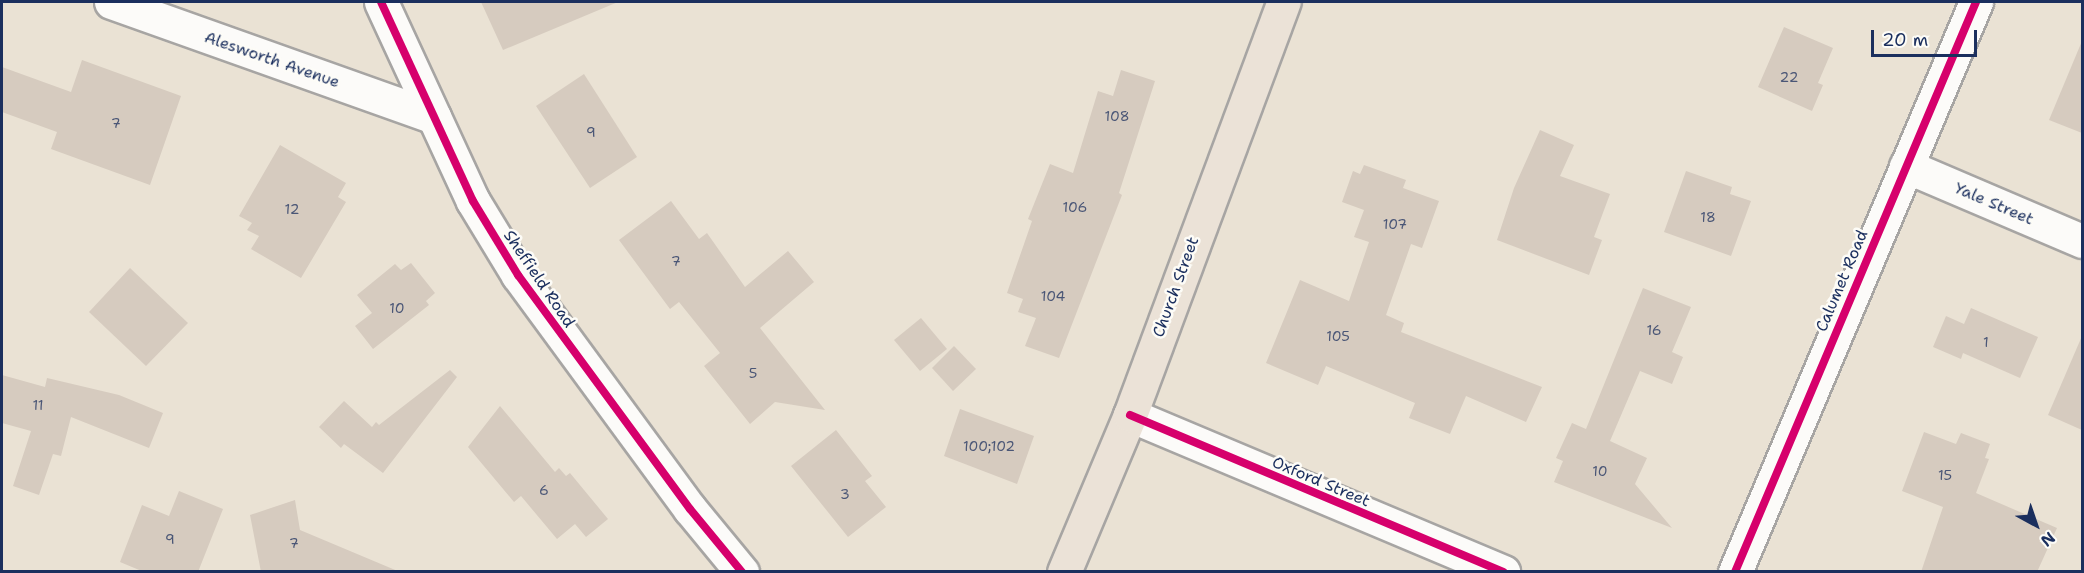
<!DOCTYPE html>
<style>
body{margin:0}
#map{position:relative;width:2084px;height:573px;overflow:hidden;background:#eae2d4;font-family:"Shantell Sans",sans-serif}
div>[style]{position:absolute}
.building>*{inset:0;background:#d6cbbf}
.roads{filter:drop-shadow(2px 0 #a7a5a3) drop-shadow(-2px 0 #a7a5a3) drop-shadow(0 2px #a7a5a3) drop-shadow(0 -2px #a7a5a3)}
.minor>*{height:33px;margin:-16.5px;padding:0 16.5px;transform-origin:16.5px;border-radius:16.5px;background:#fcfbf9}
.major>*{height:33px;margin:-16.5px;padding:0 16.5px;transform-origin:16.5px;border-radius:16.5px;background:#ebe2d7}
.cycleway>*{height:8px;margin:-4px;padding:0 4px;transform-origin:4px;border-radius:4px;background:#d6006c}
span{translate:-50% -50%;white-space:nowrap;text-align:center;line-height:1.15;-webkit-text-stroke:5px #fdfcf7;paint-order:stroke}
.number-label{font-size:14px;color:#4a5676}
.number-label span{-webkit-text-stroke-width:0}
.street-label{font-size:16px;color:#1b2f5e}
.frame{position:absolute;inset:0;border:3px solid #1b2f5e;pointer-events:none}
.north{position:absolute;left:2006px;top:495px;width:60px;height:60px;-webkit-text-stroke:4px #fdfcf7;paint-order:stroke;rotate:140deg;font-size:16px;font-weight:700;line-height:24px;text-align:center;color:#1b2f5e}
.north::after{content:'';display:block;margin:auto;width:21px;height:27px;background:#1b2f5e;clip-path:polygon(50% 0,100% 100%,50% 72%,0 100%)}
.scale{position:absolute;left:1871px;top:30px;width:106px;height:27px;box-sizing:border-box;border:3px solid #1b2f5e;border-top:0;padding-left:8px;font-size:18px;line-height:21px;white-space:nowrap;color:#1b2f5e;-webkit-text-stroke:4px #fdfcf7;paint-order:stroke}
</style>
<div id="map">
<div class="building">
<div style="clip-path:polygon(481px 2px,618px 2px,503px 50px)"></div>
<div style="clip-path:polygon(1784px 27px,1833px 48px,1818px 83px,1823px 85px,1812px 111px,1758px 87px)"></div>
<div style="clip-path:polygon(2082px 41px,2082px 133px,2049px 120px)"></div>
<div style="clip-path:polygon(82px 60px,181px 96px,150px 185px,51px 149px,57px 132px,2px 112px,2px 67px,71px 92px)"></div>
<div style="clip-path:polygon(1121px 70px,1155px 81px,1119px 193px,1122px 195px,1059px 358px,1025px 346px,1036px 318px,1018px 312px,1023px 299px,1007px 293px,1032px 221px,1028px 219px,1050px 164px,1073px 173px,1098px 91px,1113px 96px)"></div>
<div style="clip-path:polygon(584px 74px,637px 157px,590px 188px,536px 106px)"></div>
<div style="clip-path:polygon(1540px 130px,1574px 145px,1560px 176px,1610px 194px,1594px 237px,1602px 240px,1589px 275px,1497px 240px,1514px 188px)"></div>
<div style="clip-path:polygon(280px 145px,346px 183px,338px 197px,346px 202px,301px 278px,251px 249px,259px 236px,247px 230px,252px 223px,239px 216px)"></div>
<div style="clip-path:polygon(1364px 165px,1406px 180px,1403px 188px,1439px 201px,1422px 248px,1411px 244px,1386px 315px,1404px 323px,1401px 332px,1542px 387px,1526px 422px,1466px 396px,1450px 434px,1409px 418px,1415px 403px,1326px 366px,1318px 385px,1266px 363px,1300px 280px,1349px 301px,1369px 242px,1354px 237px,1364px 210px,1342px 202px,1353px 171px,1360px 174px)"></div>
<div style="clip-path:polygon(1686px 171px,1732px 187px,1730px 194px,1751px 201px,1731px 256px,1664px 232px)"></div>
<div style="clip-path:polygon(671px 201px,699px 239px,707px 233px,745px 287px,788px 251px,814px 282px,760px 328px,825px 410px,775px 402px,750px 424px,704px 366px,720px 353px,679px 302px,670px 309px,619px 240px)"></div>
<div style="clip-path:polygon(411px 263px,435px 293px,426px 301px,429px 305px,373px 349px,355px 326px,372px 313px,357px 295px,395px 264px,401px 270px)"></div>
<div style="clip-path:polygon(130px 268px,188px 323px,146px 366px,89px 312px)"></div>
<div style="clip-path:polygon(1643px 288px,1691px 307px,1672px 352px,1683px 357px,1672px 384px,1640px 371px,1610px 441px,1647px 458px,1635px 484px,1672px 528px,1554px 482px,1563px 461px,1556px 458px,1572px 423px,1586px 429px)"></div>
<div style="clip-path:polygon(1971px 308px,2038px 337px,2020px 378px,1963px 353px,1961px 359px,1933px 347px,1946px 316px,1964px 324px)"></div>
<div style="clip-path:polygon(921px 318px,947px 349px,920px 371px,894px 340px)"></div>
<div style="clip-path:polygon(2082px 336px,2082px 430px,2048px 415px)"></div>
<div style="clip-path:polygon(954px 346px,976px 369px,953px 391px,932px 368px)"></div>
<div style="clip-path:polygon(450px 370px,457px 377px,383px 473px,344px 444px,341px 448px,319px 427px,344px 401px,372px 427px,376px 422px,379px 425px)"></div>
<div style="clip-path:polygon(2px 375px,45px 387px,47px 378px,119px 395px,163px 413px,149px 448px,71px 417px,61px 456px,53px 454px,39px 495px,13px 486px,31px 431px,2px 423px)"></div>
<div style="clip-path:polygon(500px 406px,555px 472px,559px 468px,566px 476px,570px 473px,608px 519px,586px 537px,575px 524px,557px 539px,521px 496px,514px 502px,468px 447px)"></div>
<div style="clip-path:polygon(960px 409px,1034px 436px,1017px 484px,944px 456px)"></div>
<div style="clip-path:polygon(836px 430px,872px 476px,865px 481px,886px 507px,848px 537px,791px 466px)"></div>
<div style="clip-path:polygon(1924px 432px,1956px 444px,1961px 433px,1990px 444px,1985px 458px,1989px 459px,1976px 493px,2057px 528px,2037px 572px,1921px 572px,1943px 507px,1902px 491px)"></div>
<div style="clip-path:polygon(179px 491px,223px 509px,198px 572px,144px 572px,120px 562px,142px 505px,169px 516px)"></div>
<div style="clip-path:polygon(295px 500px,300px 530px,400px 572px,261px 572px,250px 515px)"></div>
</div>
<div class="roads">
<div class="minor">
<div style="left:111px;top:2px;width:343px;rotate:19.6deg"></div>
<div style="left:381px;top:2px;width:219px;rotate:65.2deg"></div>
<div style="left:473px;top:201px;width:87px;rotate:58.7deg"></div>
<div style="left:518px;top:275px;width:290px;rotate:53.7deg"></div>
<div style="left:690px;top:509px;width:82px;rotate:50.5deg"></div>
<div style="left:1906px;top:166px;width:191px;rotate:23.1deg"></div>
<div style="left:1130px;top:415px;width:405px;rotate:22.8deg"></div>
<div style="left:1735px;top:572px;width:619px;rotate:-67.08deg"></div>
</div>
<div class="major">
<div style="left:1064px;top:572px;width:170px;rotate:-67.2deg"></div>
<div style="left:1130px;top:415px;width:441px;rotate:-69.6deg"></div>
</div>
</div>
<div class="cycleway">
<div style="left:381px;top:2px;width:219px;rotate:65.2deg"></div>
<div style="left:473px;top:201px;width:87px;rotate:58.7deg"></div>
<div style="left:518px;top:275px;width:290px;rotate:53.7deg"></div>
<div style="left:690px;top:509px;width:82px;rotate:50.5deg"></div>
<div style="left:1130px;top:415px;width:405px;rotate:22.8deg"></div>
<div style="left:1735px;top:572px;width:619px;rotate:-67.08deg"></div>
</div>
<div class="number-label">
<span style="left:1789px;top:77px">22</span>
<span style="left:1117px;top:116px">108</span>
<span style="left:116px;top:123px">7</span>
<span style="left:591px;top:132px">9</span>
<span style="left:1075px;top:207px">106</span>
<span style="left:292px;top:209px">12</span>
<span style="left:1708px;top:217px">18</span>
<span style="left:1395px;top:224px">107</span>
<span style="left:676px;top:261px">7</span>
<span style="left:1053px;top:296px">104</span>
<span style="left:397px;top:308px">10</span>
<span style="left:1654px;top:330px">16</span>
<span style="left:1338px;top:336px">105</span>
<span style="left:1986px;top:342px">1</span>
<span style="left:753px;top:373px">5</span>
<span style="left:38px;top:405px">11</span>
<span style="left:989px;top:446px">100;102</span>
<span style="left:1600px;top:471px">10</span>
<span style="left:1945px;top:475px">15</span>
<span style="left:544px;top:490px">6</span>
<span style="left:845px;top:494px">3</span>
<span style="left:170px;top:539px">9</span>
<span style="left:294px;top:543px">7</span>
</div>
<div class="street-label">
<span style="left:272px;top:60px;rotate:19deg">Alesworth Avenue</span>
<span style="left:1994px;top:204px;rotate:23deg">Yale Street</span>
<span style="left:539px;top:279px;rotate:56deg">Sheffield Road</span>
<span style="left:1842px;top:281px;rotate:-67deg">Calumet Road</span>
<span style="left:1176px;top:287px;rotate:-70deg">Church Street</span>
<span style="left:1321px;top:482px;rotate:23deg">Oxford Street</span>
</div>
<div class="frame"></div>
<div class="north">N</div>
<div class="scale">20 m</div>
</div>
